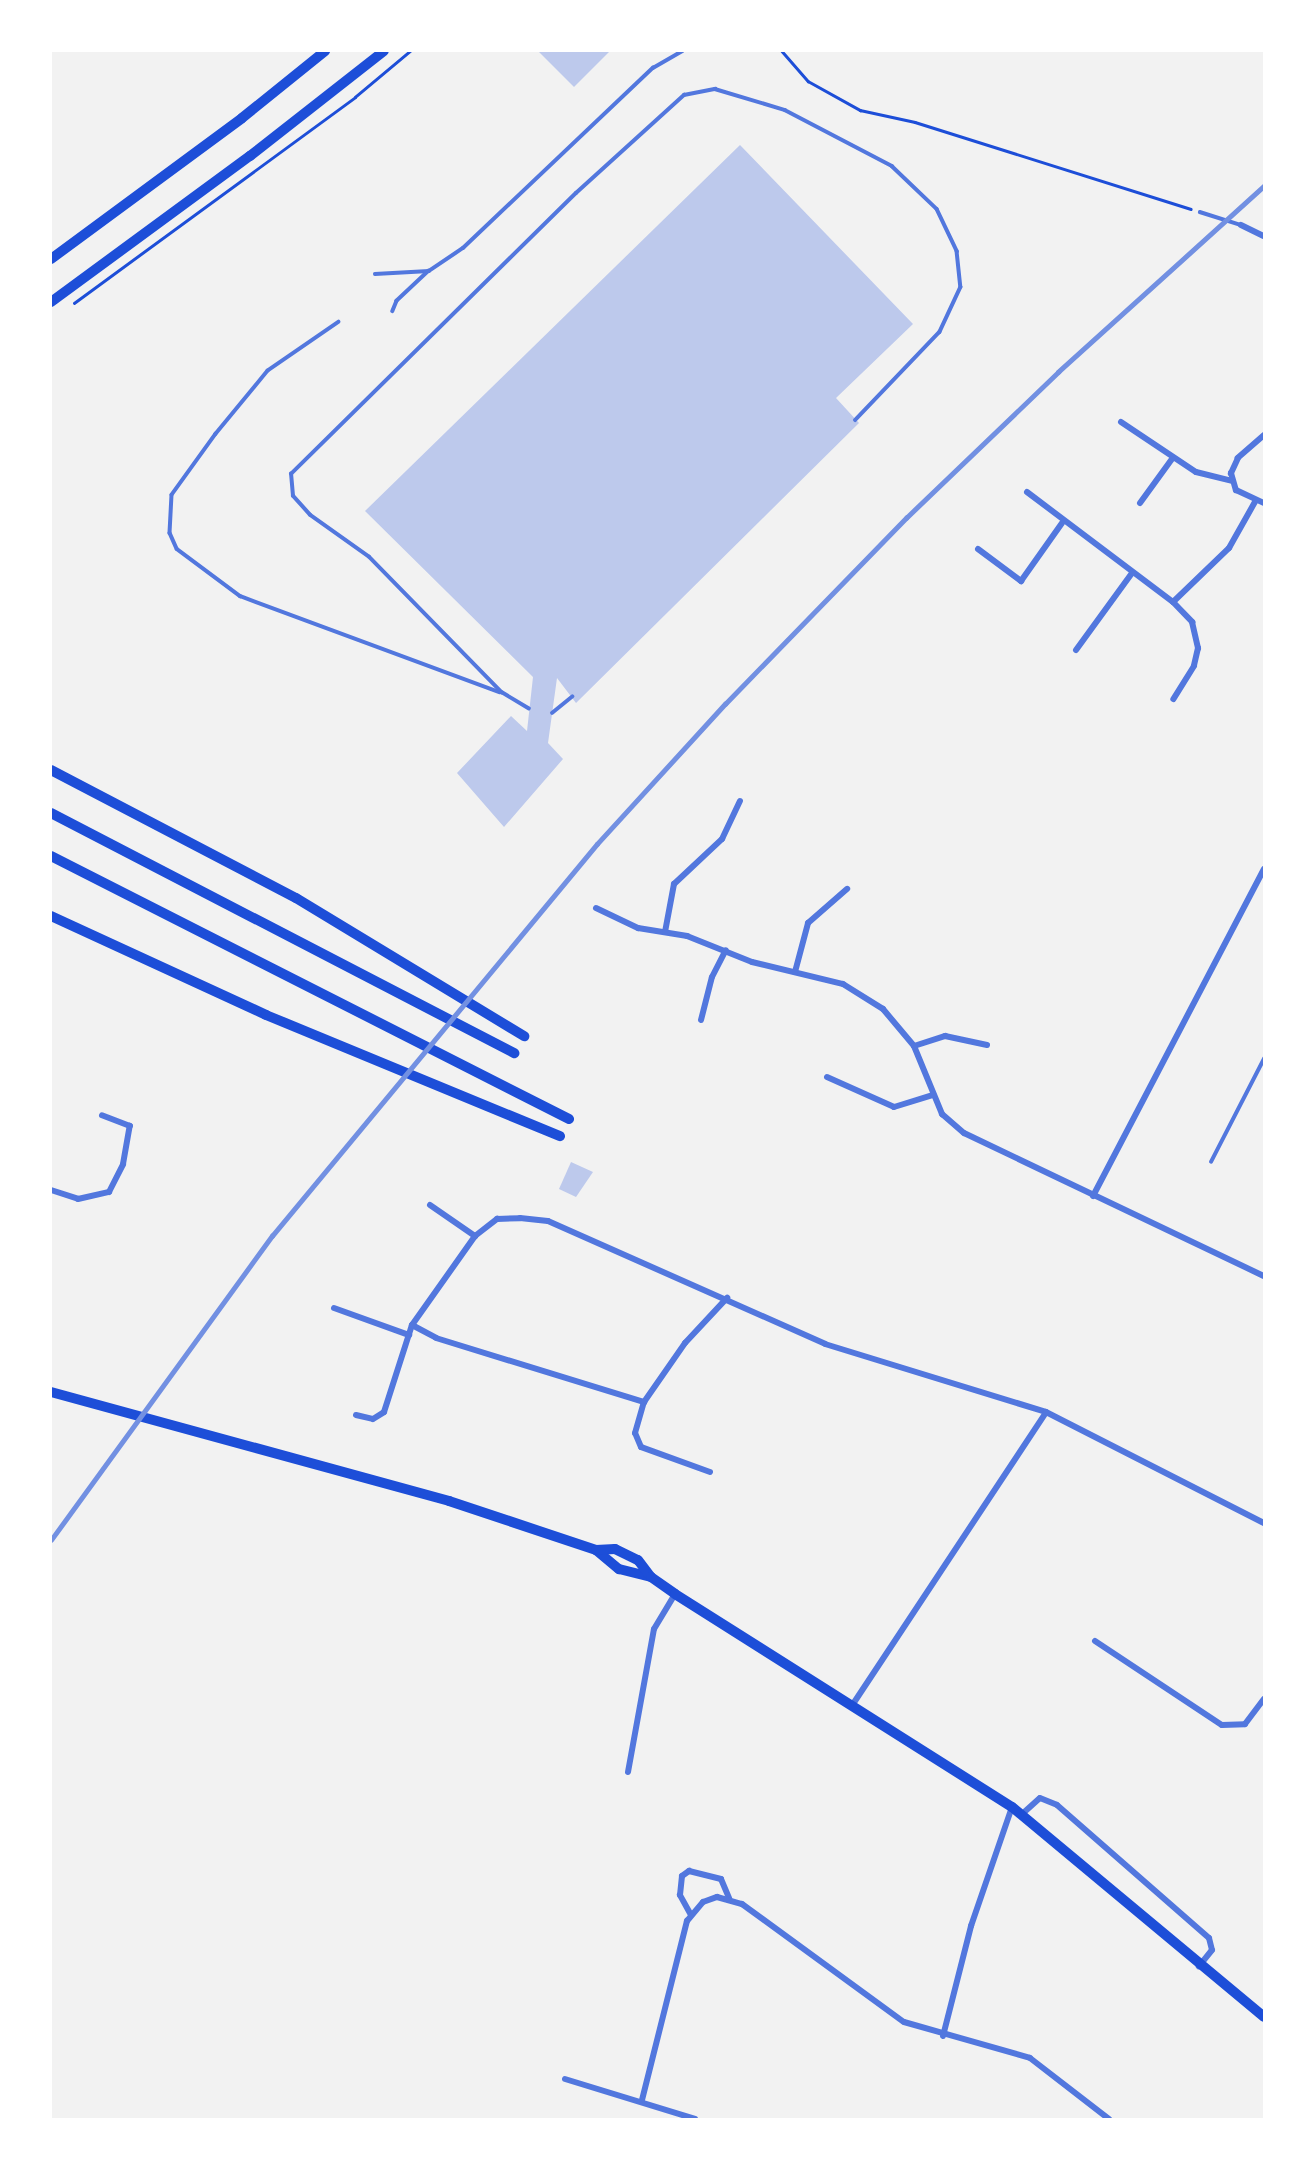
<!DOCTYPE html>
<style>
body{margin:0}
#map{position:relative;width:1315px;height:2170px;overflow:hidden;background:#f2f2f2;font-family:"Nunito Sans",sans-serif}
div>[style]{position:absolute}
.building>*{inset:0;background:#bdc9ec}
.path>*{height:2.5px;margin:-1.25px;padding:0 1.25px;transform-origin:1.25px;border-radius:1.25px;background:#1d4ed8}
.service>*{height:3.5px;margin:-1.75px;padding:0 1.75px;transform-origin:1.75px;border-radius:1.75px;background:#5277de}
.minor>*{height:6px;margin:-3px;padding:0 3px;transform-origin:3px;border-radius:3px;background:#5277de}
.primary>*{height:10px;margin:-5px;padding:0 5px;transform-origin:5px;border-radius:5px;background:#1d4ed8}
.trunk>*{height:10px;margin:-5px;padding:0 5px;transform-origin:5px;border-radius:5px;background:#1d4ed8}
.motorway>*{height:10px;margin:-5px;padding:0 5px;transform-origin:5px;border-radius:5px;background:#1d4ed8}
.rail>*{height:4.5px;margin:-2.25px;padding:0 2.25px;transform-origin:2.25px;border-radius:2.25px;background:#7290e2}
span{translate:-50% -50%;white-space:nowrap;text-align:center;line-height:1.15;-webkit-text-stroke:7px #fff;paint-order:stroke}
.frame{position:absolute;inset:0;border:52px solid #fff;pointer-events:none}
</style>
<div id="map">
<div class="building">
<div style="clip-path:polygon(538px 51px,610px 51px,574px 87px)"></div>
<div style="clip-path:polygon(740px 145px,913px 324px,836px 398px,859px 423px,576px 703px,557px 678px,548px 743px,563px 759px,504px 827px,457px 773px,511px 716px,527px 731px,533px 677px,365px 511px)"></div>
<div style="clip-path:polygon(571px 1162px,593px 1172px,576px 1197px,559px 1189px)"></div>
</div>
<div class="path">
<div style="left:782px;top:51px;width:40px;rotate:49deg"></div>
<div style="left:808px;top:81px;width:60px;rotate:29.1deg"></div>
<div style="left:860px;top:110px;width:56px;rotate:12.3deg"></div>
<div style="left:915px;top:122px;width:289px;rotate:17.5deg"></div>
<div style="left:74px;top:303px;width:348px;rotate:-36.2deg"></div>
<div style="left:355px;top:97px;width:72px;rotate:-39.9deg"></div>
</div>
<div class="service">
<div style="left:1200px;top:212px;width:43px;rotate:17.6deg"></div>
<div style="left:429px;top:271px;width:41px;rotate:-34.1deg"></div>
<div style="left:463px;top:248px;width:262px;rotate:-43.5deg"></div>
<div style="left:653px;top:68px;width:34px;rotate:-30deg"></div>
<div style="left:375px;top:274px;width:54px;rotate:-3.2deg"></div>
<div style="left:429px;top:271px;width:44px;rotate:136.8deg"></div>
<div style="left:397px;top:301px;width:11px;rotate:112deg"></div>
<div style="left:339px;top:322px;width:86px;rotate:145.4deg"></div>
<div style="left:268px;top:371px;width:82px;rotate:129.5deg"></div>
<div style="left:216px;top:434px;width:75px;rotate:125.8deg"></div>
<div style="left:172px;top:495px;width:38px;rotate:93deg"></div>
<div style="left:170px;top:533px;width:17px;rotate:66deg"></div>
<div style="left:177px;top:549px;width:79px;rotate:36.7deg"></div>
<div style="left:240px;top:596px;width:277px;rotate:20.3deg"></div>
<div style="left:529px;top:709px;width:31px;rotate:-149deg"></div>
<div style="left:502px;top:693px;width:190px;rotate:-134.4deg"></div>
<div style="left:369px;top:557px;width:72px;rotate:-144.6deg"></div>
<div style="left:310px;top:515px;width:25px;rotate:-132deg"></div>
<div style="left:293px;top:496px;width:22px;rotate:-95deg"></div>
<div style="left:291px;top:474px;width:400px;rotate:-44.6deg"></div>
<div style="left:576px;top:193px;width:146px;rotate:-42.2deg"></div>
<div style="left:684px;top:95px;width:32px;rotate:-11deg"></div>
<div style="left:715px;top:89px;width:73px;rotate:16.7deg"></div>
<div style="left:785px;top:110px;width:121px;rotate:27.6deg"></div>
<div style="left:892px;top:166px;width:62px;rotate:43.7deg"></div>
<div style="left:937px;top:209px;width:47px;rotate:64.5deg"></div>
<div style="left:957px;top:251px;width:36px;rotate:84deg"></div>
<div style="left:961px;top:287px;width:50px;rotate:115deg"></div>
<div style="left:940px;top:332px;width:122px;rotate:133.7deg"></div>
<div style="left:552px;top:713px;width:26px;rotate:-39deg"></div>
<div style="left:1211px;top:1162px;width:116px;rotate:-62.8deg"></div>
</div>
<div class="minor">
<div style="left:1241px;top:225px;width:25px;rotate:26deg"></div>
<div style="left:1121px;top:422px;width:90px;rotate:33.7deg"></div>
<div style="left:1196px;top:472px;width:36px;rotate:14deg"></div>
<div style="left:1264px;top:435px;width:35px;rotate:139deg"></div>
<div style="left:1238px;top:458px;width:17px;rotate:115deg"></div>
<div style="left:1231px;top:473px;width:18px;rotate:74deg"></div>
<div style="left:1236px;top:490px;width:31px;rotate:25deg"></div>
<div style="left:1027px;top:492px;width:183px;rotate:37deg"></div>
<div style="left:1173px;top:602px;width:78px;rotate:-44deg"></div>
<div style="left:1229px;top:548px;width:55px;rotate:-60.6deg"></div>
<div style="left:1140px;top:503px;width:54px;rotate:-54deg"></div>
<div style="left:978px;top:549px;width:54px;rotate:36.7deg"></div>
<div style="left:1021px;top:581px;width:71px;rotate:-54.7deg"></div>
<div style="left:1173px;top:602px;width:28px;rotate:46deg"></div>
<div style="left:1192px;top:622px;width:27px;rotate:77deg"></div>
<div style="left:1198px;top:648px;width:18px;rotate:103deg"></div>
<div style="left:1194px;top:666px;width:39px;rotate:122deg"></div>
<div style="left:1076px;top:650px;width:95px;rotate:-54deg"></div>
<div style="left:596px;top:908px;width:47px;rotate:25.5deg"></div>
<div style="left:638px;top:928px;width:50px;rotate:9.3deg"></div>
<div style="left:687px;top:936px;width:70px;rotate:21.8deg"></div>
<div style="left:752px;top:962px;width:94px;rotate:13.6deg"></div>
<div style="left:843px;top:984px;width:47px;rotate:32deg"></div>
<div style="left:883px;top:1009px;width:48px;rotate:50deg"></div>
<div style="left:914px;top:1046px;width:33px;rotate:-18deg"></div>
<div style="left:945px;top:1036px;width:43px;rotate:12.1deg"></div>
<div style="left:665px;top:932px;width:49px;rotate:-79.4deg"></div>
<div style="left:674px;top:884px;width:66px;rotate:-43.2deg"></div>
<div style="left:722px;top:839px;width:42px;rotate:-64.7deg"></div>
<div style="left:795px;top:972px;width:51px;rotate:-75.1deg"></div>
<div style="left:808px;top:923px;width:52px;rotate:-41.1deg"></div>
<div style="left:701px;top:1020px;width:44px;rotate:-75.7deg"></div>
<div style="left:712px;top:977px;width:30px;rotate:-63deg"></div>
<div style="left:914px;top:1046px;width:74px;rotate:67.6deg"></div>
<div style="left:942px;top:1114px;width:29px;rotate:41deg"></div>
<div style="left:964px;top:1133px;width:332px;rotate:25.5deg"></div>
<div style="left:827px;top:1077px;width:73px;rotate:24.1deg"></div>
<div style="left:894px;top:1107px;width:41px;rotate:-17.1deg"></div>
<div style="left:51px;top:1190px;width:28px;rotate:18deg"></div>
<div style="left:78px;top:1199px;width:32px;rotate:-13deg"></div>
<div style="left:109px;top:1192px;width:31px;rotate:-63deg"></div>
<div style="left:123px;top:1164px;width:39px;rotate:-80deg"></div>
<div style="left:130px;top:1126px;width:30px;rotate:-159deg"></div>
<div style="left:1093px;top:1196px;width:369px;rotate:-62.4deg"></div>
<div style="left:430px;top:1205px;width:55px;rotate:34.6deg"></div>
<div style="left:334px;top:1308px;width:80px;rotate:19.8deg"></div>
<div style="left:412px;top:1325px;width:27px;rotate:28deg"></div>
<div style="left:436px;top:1338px;width:218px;rotate:17.1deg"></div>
<div style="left:356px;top:1415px;width:17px;rotate:13deg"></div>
<div style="left:373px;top:1419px;width:13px;rotate:-32deg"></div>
<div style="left:384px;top:1412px;width:91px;rotate:-72.2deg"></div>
<div style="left:412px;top:1325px;width:109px;rotate:-54.7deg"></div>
<div style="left:475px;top:1236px;width:28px;rotate:-38deg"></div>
<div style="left:497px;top:1219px;width:23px;rotate:-2deg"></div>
<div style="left:520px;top:1218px;width:28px;rotate:6deg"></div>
<div style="left:548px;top:1221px;width:303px;rotate:23.9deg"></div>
<div style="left:825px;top:1344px;width:231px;rotate:17.1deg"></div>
<div style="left:1046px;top:1412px;width:245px;rotate:27deg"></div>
<div style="left:710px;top:1472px;width:73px;rotate:-160.1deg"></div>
<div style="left:641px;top:1447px;width:15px;rotate:-113deg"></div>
<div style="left:635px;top:1433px;width:32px;rotate:-74deg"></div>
<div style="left:644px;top:1402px;width:72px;rotate:-55.2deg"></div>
<div style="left:685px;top:1343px;width:62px;rotate:-47deg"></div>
<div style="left:1095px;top:1641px;width:152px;rotate:33.5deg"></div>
<div style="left:1222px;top:1725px;width:23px;rotate:-2deg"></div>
<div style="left:1245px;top:1724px;width:31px;rotate:-53deg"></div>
<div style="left:853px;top:1704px;width:350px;rotate:-56.5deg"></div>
<div style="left:628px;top:1772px;width:145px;rotate:-79.7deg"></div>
<div style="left:654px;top:1629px;width:41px;rotate:-59deg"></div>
<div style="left:1021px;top:1815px;width:25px;rotate:-42deg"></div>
<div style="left:1040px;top:1798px;width:18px;rotate:22deg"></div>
<div style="left:1057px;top:1805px;width:202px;rotate:41.2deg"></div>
<div style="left:1209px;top:1938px;width:12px;rotate:76deg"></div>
<div style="left:1212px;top:1950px;width:21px;rotate:129deg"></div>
<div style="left:691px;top:1915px;width:23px;rotate:-119deg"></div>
<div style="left:680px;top:1895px;width:19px;rotate:-84deg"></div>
<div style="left:682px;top:1876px;width:9px;rotate:-36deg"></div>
<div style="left:689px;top:1871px;width:33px;rotate:14deg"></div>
<div style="left:721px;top:1879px;width:21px;rotate:67deg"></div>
<div style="left:943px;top:2036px;width:114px;rotate:-75.7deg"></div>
<div style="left:971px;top:1926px;width:126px;rotate:-71deg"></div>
<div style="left:565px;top:2079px;width:136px;rotate:17.1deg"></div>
<div style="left:642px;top:2100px;width:185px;rotate:-75.9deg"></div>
<div style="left:687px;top:1921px;width:25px;rotate:-50deg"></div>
<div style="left:703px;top:1902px;width:15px;rotate:-20deg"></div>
<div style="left:717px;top:1897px;width:26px;rotate:16deg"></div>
<div style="left:742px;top:1904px;width:200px;rotate:36.1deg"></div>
<div style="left:904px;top:2022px;width:131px;rotate:15.9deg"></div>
<div style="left:1030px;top:2058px;width:100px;rotate:37.7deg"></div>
</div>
<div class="primary">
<div style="left:51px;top:1392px;width:413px;rotate:15.3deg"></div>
<div style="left:449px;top:1501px;width:155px;rotate:18.4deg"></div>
<div style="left:596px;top:1550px;width:30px;rotate:40deg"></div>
<div style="left:619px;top:1569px;width:33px;rotate:14deg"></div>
<div style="left:596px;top:1550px;width:19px;rotate:-3deg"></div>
<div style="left:615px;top:1549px;width:25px;rotate:26deg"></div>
<div style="left:638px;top:1560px;width:21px;rotate:53deg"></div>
<div style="left:651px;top:1577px;width:29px;rotate:35deg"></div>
<div style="left:675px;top:1594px;width:399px;rotate:32.3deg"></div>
<div style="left:1012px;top:1807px;width:328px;rotate:39.8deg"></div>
</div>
<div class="trunk">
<div style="left:51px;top:259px;width:237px;rotate:-36.4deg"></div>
<div style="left:242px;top:118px;width:107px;rotate:-38.9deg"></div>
<div style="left:51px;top:302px;width:247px;rotate:-36.3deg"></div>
<div style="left:250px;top:156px;width:170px;rotate:-38.1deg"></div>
</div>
<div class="motorway">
<div style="left:51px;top:770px;width:276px;rotate:27.6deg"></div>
<div style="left:296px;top:898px;width:267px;rotate:31.2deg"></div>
<div style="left:51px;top:813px;width:522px;rotate:27.4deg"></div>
<div style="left:51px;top:856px;width:581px;rotate:26.92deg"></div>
<div style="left:51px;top:916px;width:237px;rotate:24.7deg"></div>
<div style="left:266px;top:1015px;width:318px;rotate:22.4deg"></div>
</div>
<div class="rail">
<div style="left:51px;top:1540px;width:376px;rotate:-54deg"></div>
<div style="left:272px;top:1236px;width:509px;rotate:-50.34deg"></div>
<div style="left:597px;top:844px;width:190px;rotate:-47.6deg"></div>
<div style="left:725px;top:704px;width:260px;rotate:-45.8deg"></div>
<div style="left:906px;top:518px;width:211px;rotate:-43.8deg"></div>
<div style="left:1058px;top:372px;width:278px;rotate:-42.1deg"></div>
</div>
<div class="frame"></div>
</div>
